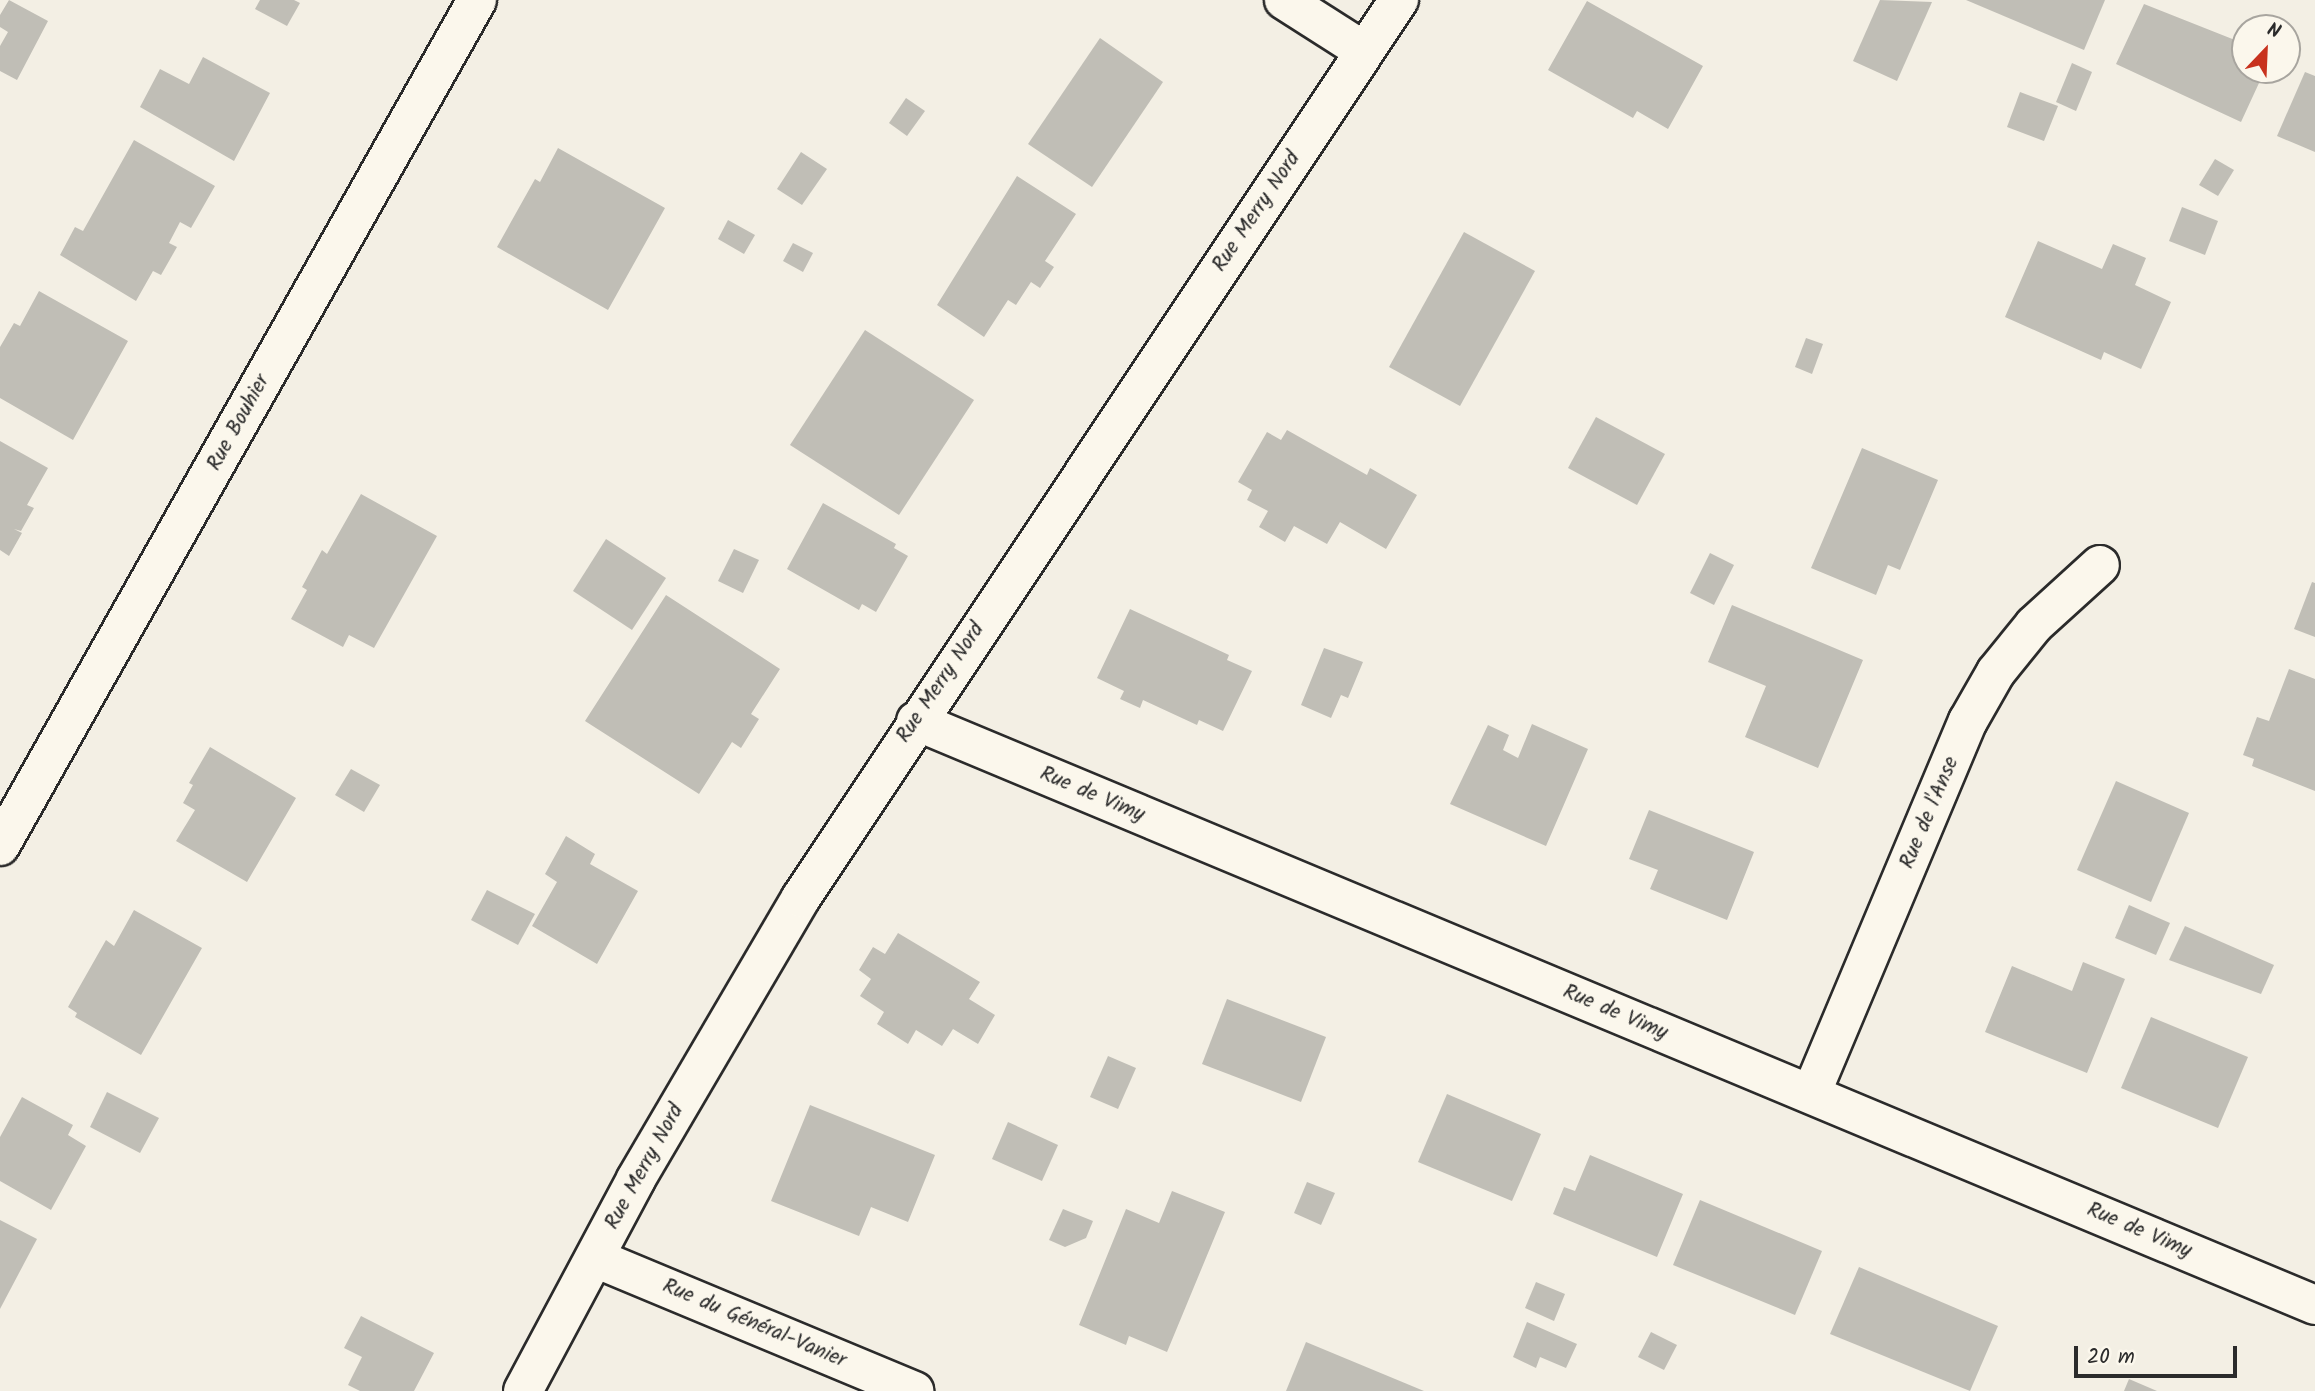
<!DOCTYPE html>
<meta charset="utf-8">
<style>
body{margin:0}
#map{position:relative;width:2315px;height:1391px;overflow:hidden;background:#f3efe4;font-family:Kalam,sans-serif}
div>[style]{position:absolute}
.building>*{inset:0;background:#c0beb6}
.roads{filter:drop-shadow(2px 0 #2b2b2b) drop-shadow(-2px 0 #2b2b2b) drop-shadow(0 2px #2b2b2b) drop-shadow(0 -2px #2b2b2b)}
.street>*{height:38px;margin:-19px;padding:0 19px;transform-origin:19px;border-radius:19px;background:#fbf7ec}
.secondary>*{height:38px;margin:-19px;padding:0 19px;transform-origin:19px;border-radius:19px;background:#fbf7ec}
span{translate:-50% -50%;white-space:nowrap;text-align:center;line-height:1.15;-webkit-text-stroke:6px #fbf7ec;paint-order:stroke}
.street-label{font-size:21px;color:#2b2b2b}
.north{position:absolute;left:2231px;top:14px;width:70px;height:70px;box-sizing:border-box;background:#fbf7ec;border:2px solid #a8a59f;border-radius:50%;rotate:23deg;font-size:19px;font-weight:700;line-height:28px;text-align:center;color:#2b2b2b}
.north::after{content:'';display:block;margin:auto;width:24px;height:32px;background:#c8321e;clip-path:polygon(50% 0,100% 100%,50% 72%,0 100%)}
.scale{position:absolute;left:2074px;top:1346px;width:163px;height:32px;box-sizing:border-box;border:4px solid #2b2b2b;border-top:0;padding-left:9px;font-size:21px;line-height:24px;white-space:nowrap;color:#2b2b2b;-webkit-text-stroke:5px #fbf7ec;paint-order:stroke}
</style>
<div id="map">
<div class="building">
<div style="clip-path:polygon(9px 0,48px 21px,17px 80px,0 71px,0 46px,8px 32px,0 27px,0 15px)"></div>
<div style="clip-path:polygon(260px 0,294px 0,300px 3px,287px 26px,255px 9px)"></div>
<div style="clip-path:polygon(1880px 0,1932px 2px,1897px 81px,1853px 61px)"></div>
<div style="clip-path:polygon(1966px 0,2105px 0,2084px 50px)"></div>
<div style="clip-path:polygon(1587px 1px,1703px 66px,1668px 129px,1637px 111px,1633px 118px,1548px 70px)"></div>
<div style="clip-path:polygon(2144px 4px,2245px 44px,2245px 70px,2265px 70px,2241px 122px,2116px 64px)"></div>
<div style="clip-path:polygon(1100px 38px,1163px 82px,1092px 187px,1028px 144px)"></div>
<div style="clip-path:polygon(203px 57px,270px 93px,234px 161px,140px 107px,160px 69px,189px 84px)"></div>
<div style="clip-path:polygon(2072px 63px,2092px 72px,2076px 111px,2056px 102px)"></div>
<div style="clip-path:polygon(2305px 72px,2315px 76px,2315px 152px,2277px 136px)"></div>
<div style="clip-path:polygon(2020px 92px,2058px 106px,2044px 141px,2007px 127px)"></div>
<div style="clip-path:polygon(906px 98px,925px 111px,907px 136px,889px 123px)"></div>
<div style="clip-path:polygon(134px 140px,215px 186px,191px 228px,180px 222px,169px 243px,177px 247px,161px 275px,153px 271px,136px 301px,60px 255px,75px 227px,83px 231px)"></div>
<div style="clip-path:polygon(558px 148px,665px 208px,608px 310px,497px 247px,535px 179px,540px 182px)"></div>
<div style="clip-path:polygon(801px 152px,827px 169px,802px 205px,777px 189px)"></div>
<div style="clip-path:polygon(2215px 159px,2234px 170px,2218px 196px,2199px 185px)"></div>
<div style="clip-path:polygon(1017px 176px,1076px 214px,1045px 261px,1054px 267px,1040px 288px,1031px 282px,1016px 305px,1008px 300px,984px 337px,937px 305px)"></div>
<div style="clip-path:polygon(2182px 207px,2218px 221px,2205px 255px,2169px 241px)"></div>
<div style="clip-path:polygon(728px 220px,755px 235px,744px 254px,718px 239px)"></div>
<div style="clip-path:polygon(1464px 232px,1535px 271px,1460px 406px,1389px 367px)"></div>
<div style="clip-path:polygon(2038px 241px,2102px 269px,2113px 244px,2146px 258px,2135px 285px,2171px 302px,2141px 369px,2104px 352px,2101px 360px,2005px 317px)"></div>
<div style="clip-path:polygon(793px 243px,813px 253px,803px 272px,783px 261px)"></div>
<div style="clip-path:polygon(39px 291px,128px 341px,73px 440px,0 398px,0 347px,14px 323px,20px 326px)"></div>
<div style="clip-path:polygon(865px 330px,974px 400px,899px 515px,790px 445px)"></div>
<div style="clip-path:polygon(1806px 338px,1823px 344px,1812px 374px,1795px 367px)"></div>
<div style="clip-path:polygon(1596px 417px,1665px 454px,1637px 505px,1568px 468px)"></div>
<div style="clip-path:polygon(1287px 430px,1367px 475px,1370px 468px,1417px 495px,1386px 549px,1340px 522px,1327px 544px,1294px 526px,1285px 542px,1259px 527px,1268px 511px,1247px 500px,1252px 490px,1238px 482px,1267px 432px,1281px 440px)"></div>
<div style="clip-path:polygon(0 441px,48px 468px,27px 505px,34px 508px,21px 531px,14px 529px,22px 533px,9px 556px,0 550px)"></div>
<div style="clip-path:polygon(1862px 448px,1938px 480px,1900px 570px,1888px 565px,1876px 595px,1811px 568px)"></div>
<div style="clip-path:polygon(361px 494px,437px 536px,374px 648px,349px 635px,343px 647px,291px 619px,307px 590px,302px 587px,322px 550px,327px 554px)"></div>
<div style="clip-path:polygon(823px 503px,896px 544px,894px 548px,908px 556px,876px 612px,862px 604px,859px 610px,787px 569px)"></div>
<div style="clip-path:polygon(606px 539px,666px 578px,632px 630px,573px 591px)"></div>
<div style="clip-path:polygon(734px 549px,759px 560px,743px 593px,718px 581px)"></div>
<div style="clip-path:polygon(1710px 553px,1734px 565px,1714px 605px,1690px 593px)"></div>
<div style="clip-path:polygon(2312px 582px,2315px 583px,2315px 637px,2294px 629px)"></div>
<div style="clip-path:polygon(666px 595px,780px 669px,751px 714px,759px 719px,741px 748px,732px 742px,699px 794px,585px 721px)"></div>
<div style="clip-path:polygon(1732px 605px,1863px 660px,1818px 768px,1745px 737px,1766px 686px,1708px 662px)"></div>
<div style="clip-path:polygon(1130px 609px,1229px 655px,1227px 660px,1252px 671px,1223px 731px,1199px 720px,1197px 725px,1143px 700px,1140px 708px,1120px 699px,1124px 691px,1097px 678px)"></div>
<div style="clip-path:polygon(1324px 648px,1363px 662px,1348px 698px,1341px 695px,1331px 718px,1301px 705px)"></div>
<div style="clip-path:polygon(2289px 669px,2315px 679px,2315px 791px,2252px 766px,2254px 759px,2243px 755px,2257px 717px,2269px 721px)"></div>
<div style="clip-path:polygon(1532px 724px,1588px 749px,1546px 846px,1450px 804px,1488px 725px,1509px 735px,1503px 750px,1518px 758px)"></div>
<div style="clip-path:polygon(210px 747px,296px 798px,247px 882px,176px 841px,195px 810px,183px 803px,193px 785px,189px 783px)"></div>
<div style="clip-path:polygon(351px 769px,380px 785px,364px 812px,335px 795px)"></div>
<div style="clip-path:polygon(2116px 781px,2189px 813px,2151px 902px,2077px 870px)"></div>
<div style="clip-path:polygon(1649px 810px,1754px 852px,1727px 920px,1650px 889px,1658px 870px,1629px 859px)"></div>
<div style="clip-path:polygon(566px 836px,595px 854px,590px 864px,638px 891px,597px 964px,532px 926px,557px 882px,545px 874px)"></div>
<div style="clip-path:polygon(487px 890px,535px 914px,518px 945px,471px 920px)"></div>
<div style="clip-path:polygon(2129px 905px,2170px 923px,2156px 955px,2115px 938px)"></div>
<div style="clip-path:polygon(134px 910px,202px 948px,141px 1055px,75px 1017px,77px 1013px,68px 1007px,106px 940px,114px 946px)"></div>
<div style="clip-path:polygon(2185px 926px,2274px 965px,2261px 994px,2169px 960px)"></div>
<div style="clip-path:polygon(898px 933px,980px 982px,969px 999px,995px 1015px,978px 1044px,953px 1029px,942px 1046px,916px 1030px,908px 1044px,877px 1024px,884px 1012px,860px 996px,871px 979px,859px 970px,873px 947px,885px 954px)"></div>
<div style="clip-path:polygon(2083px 962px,2125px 979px,2087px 1073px,1985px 1032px,2012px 966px,2072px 991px)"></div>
<div style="clip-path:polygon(1227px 999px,1326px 1037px,1301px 1102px,1202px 1064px)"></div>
<div style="clip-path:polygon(2151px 1017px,2248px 1057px,2218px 1128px,2121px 1088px)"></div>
<div style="clip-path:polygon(1108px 1056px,1136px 1068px,1118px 1109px,1090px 1097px)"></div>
<div style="clip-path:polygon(107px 1092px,159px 1118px,140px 1153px,90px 1127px)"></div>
<div style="clip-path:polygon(1447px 1094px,1541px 1134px,1512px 1201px,1418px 1162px)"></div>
<div style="clip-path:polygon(22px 1097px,73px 1125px,68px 1135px,86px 1146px,51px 1210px,0 1181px,0 1137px)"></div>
<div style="clip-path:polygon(810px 1105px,935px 1155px,908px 1222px,871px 1207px,859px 1236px,771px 1201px)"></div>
<div style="clip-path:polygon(1008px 1122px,1058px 1145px,1042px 1181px,992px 1159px)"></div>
<div style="clip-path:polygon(1590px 1155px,1683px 1194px,1657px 1257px,1553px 1214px,1564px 1187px,1575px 1191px)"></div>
<div style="clip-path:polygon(1307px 1182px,1335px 1193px,1321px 1225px,1294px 1213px)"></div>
<div style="clip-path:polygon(1172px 1191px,1225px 1212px,1167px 1352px,1129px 1336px,1126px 1345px,1079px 1325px,1126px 1209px,1159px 1223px)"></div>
<div style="clip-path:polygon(1700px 1200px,1822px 1251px,1795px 1315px,1673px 1265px)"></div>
<div style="clip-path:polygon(1063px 1209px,1093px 1221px,1086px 1238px,1065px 1247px,1049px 1240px)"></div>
<div style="clip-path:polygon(0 1220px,37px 1239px,0 1309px)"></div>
<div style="clip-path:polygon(1859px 1267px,1998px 1326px,1970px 1391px,1830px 1334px)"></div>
<div style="clip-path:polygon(1536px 1282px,1565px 1294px,1554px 1321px,1525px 1308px)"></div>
<div style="clip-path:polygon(361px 1316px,434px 1353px,414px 1391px,360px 1391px,348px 1385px,362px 1357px,344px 1348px)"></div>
<div style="clip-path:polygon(1527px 1322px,1577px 1344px,1566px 1368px,1540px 1357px,1536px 1368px,1513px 1357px)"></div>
<div style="clip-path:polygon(1651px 1332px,1677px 1345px,1664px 1370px,1638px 1357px)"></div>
<div style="clip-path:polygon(1306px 1342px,1424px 1391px,1286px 1391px)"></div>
<div style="clip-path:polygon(2129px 1379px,2157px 1391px,2124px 1391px)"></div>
</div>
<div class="roads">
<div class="street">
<div style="left:1284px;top:0;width:95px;rotate:32.5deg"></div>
<div style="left:916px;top:721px;width:1516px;rotate:22.66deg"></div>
<div style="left:0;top:846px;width:971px;rotate:-60.58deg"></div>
<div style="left:1811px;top:1094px;width:405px;rotate:-67.2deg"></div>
<div style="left:1968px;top:721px;width:56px;rotate:-60.3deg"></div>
<div style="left:1996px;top:672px;width:60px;rotate:-51deg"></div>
<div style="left:2034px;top:625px;width:89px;rotate:-42.3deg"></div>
<div style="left:595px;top:1258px;width:346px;rotate:22.6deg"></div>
</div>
<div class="secondary">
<div style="left:523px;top:1391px;width:240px;rotate:-61.9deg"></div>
<div style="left:636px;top:1179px;width:326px;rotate:-59.6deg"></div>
<div style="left:801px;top:898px;width:1079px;rotate:-56.34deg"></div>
</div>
</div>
<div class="street-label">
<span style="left:1257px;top:212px;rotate:-56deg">Rue Merry Nord</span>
<span style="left:239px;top:423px;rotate:-61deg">Rue Bouhier</span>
<span style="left:941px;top:683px;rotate:-56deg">Rue Merry Nord</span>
<span style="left:1092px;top:795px;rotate:23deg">Rue de Vimy</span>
<span style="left:1930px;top:813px;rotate:-67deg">Rue de l'Anse</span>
<span style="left:1615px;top:1013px;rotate:23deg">Rue de Vimy</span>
<span style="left:645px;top:1167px;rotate:-61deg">Rue Merry Nord</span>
<span style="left:2139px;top:1231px;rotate:23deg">Rue de Vimy</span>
<span style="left:754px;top:1324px;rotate:23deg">Rue du Général-Vanier</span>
</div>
<div class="north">N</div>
<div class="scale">20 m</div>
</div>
